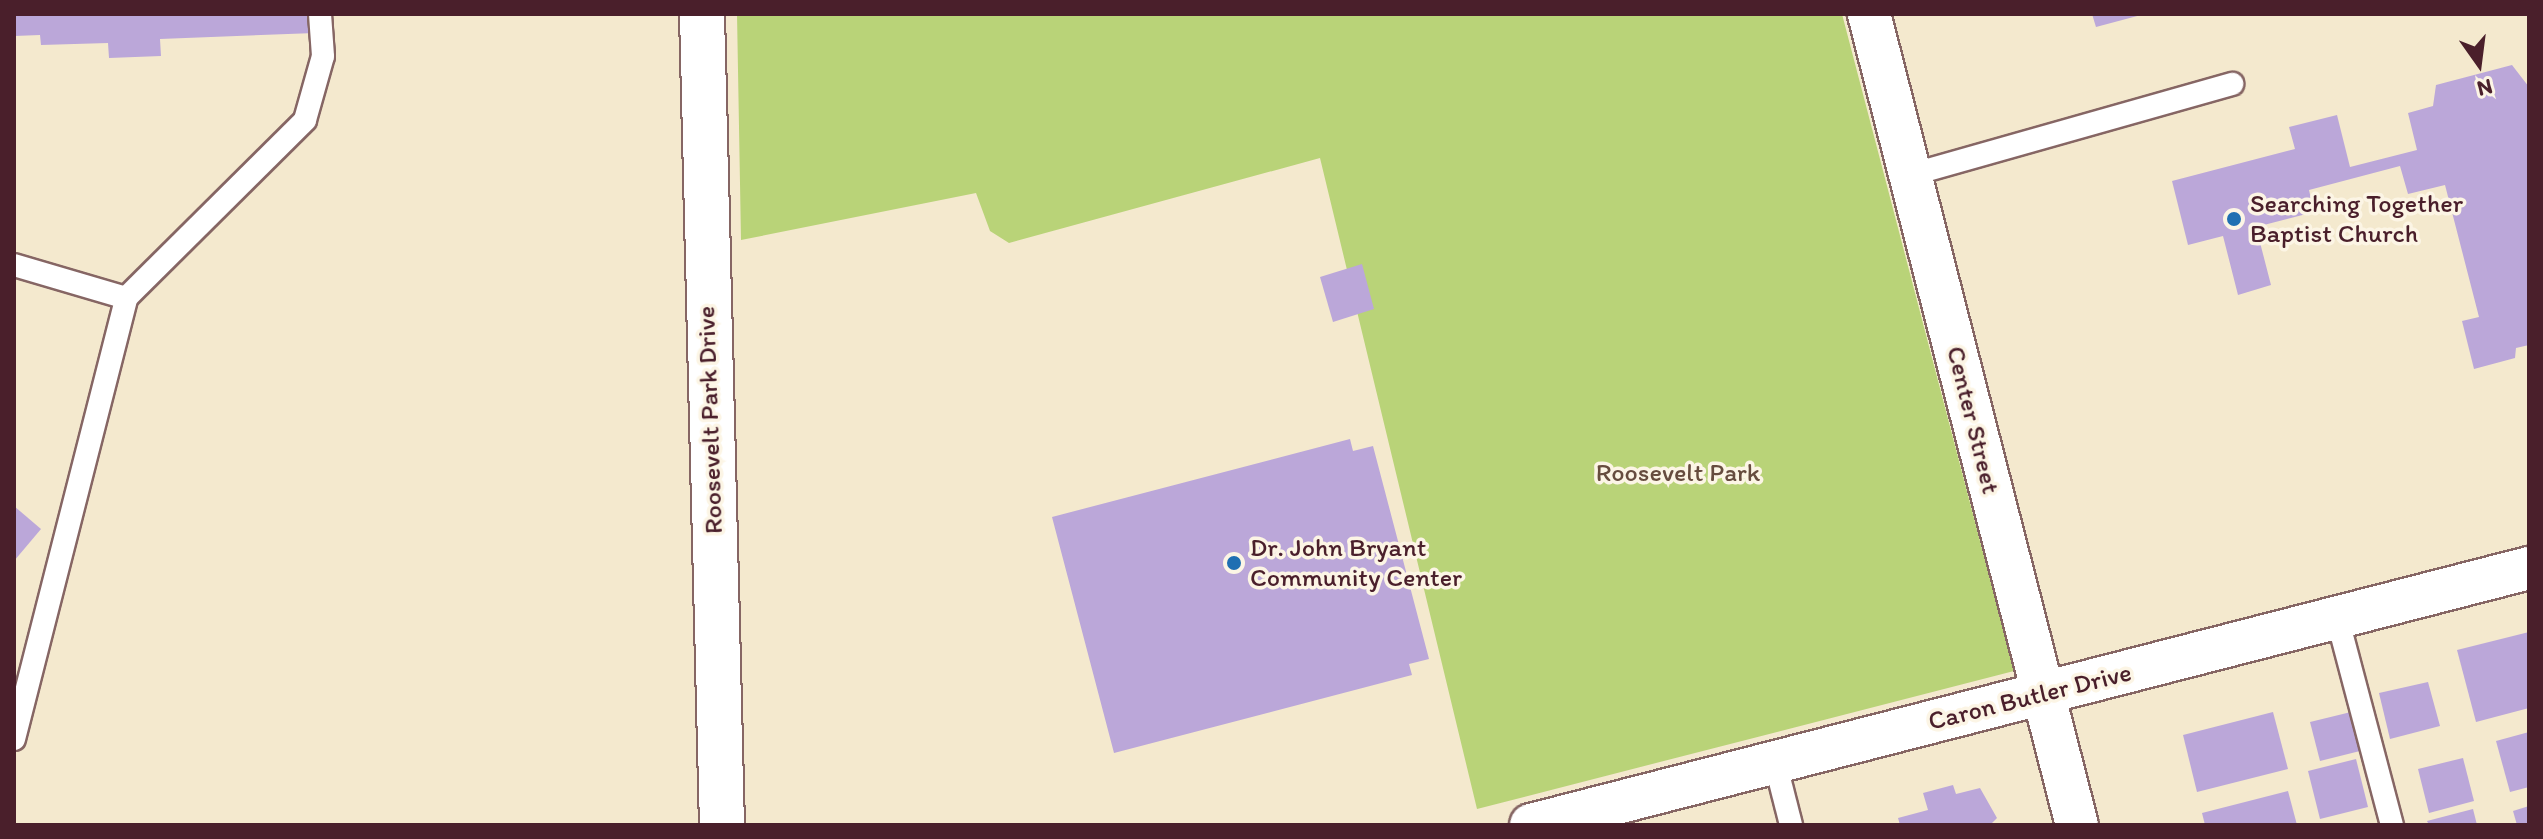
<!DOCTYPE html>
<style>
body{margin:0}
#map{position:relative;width:2543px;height:839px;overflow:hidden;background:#f4e9ce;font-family:Itim,sans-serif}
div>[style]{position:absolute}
.green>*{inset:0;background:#b9d378}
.building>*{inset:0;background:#bba7d9}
.roads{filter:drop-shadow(2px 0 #866664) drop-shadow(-2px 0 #866664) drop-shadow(0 2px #866664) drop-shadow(0 -2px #866664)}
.service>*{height:22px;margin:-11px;padding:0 11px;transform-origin:11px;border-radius:11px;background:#fff}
.minor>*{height:42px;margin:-21px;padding:0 21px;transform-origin:21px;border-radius:21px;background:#fff}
.tertiary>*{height:44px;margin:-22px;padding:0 22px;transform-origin:22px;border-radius:22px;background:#fff}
.dots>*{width:22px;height:22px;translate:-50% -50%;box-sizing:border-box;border:4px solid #fcf5e5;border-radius:50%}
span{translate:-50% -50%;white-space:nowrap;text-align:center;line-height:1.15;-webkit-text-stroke:7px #fcf5e5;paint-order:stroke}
.poi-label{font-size:26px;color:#4a1f2b}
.left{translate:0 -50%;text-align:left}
.street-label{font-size:26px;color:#4a1f2b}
.park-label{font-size:26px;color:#664c3e}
.frame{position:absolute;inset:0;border:16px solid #4a1f2b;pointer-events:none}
.north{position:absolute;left:2439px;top:24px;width:80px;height:80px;-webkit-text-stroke:6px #fcf5e5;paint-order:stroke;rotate:166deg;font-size:22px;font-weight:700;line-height:32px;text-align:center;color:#4a1f2b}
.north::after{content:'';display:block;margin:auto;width:28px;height:36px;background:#4a1f2b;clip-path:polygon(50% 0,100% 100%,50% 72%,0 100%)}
</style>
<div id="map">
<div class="green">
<div style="clip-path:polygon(737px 14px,1842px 14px,2014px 671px,1477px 809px,1320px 158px,1009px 243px,990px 231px,976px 193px,741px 240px)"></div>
</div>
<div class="building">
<div style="clip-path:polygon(14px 14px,314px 14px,315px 33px,160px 39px,161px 56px,109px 58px,108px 43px,41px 45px,40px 35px,14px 36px)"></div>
<div style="clip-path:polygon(2092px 14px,2141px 14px,2141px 15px,2096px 27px)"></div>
<div style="clip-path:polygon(2512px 65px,2529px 87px,2529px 345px,2516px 348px,2515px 358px,2474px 369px,2462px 321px,2479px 317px,2445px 185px,2408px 194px,2400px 166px,2309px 190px,2314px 212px,2256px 227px,2271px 285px,2238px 295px,2223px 236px,2188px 245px,2172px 181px,2295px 149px,2289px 127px,2337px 115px,2350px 167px,2417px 150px,2408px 113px,2433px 106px,2436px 85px)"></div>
<div style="clip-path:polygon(1362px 264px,1374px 309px,1333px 322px,1320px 277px)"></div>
<div style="clip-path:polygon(1350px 439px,1353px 451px,1373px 446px,1429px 659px,1409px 664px,1412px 675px,1114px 753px,1052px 517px)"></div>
<div style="clip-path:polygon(14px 506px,41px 529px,14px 561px)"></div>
<div style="clip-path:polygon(2529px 632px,2529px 708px,2476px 722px,2457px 650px)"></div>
<div style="clip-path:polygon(2428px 682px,2440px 726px,2390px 739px,2379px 693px)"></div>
<div style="clip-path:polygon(2273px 712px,2288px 769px,2197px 792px,2183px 735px)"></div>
<div style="clip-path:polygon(2351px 712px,2360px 751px,2320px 761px,2310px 722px)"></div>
<div style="clip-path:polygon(2529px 732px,2529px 787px,2510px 792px,2496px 741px)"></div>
<div style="clip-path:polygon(2463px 758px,2474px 801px,2429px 813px,2418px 769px)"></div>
<div style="clip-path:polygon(2356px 759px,2368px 807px,2320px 819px,2308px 771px)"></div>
<div style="clip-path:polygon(1953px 785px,1956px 794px,1980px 788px,1997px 818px,1990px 825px,1900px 825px,1898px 818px,1928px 810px,1923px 793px)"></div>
<div style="clip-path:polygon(2288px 791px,2297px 825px,2205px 825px,2202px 813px)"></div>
<div style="clip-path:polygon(2529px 806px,2529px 825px,2517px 825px,2513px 811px)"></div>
<div style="clip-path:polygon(2473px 809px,2477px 825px,2429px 825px,2427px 821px)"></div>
</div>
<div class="roads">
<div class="service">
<div style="left:1910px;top:175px;width:335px;rotate:-15.8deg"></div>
<div style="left:14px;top:265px;width:117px;rotate:16.4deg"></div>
<div style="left:2337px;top:617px;width:215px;rotate:75.2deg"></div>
<div style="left:14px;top:739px;width:455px;rotate:-75.7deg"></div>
<div style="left:126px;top:298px;width:252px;rotate:-44.8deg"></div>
<div style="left:305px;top:120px;width:66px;rotate:-74.3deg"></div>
<div style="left:323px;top:56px;width:42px;rotate:-94.1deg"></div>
<div style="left:1775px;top:762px;width:65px;rotate:75.7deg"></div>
</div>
<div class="minor">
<div style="left:1869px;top:14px;width:837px;rotate:75.62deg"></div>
<div style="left:1531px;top:825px;width:1031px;rotate:-14.44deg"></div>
</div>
<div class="tertiary">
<div style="left:702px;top:14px;width:811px;rotate:88.59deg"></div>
</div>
</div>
<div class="dots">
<div style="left:2234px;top:219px;background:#1f6fb2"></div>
<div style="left:1234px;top:563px;background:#1f6fb2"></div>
</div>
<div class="poi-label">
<span class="left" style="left:2250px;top:219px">Searching Together<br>Baptist Church</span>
<span class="left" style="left:1250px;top:563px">Dr. John Bryant<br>Community Center</span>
</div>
<div class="street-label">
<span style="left:710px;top:420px;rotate:-92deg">Roosevelt Park Drive</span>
<span style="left:1973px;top:420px;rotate:76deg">Center Street</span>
<span style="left:2030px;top:697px;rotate:-14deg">Caron Butler Drive</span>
</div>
<div class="park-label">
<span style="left:1678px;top:473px">Roosevelt Park</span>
</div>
<div class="frame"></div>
<div class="north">N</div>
</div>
